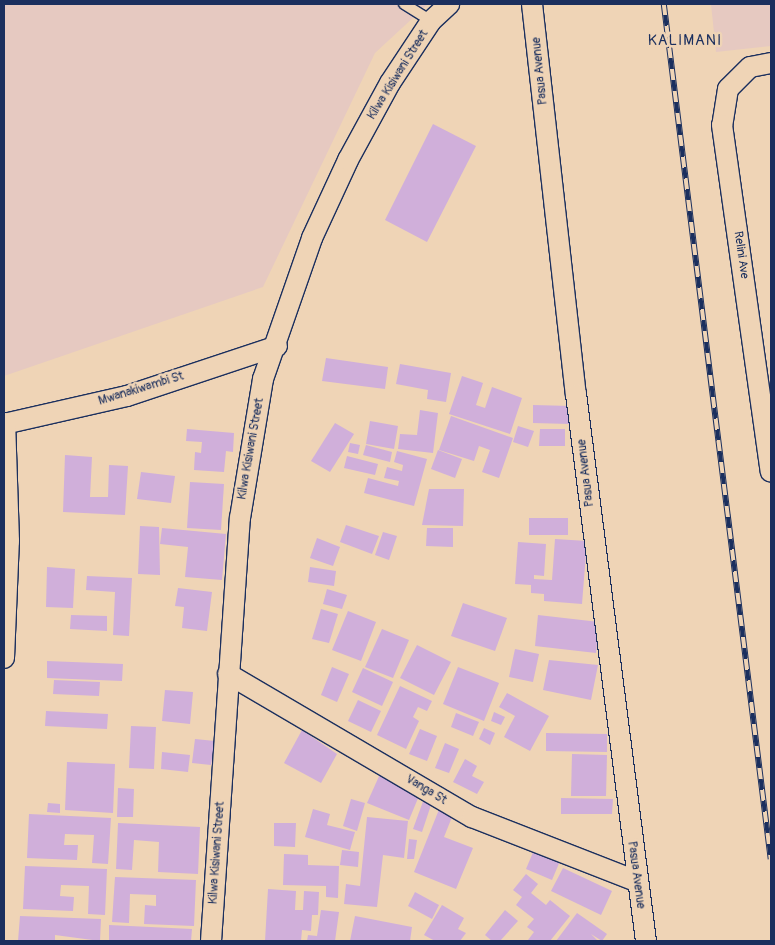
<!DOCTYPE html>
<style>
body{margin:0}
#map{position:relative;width:775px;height:945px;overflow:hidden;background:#efd4b6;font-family:Pangolin,sans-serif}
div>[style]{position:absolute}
.built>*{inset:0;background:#e6c9c1}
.building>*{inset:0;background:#d0afda}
.roads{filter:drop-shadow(1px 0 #1b2f5e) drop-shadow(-1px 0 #1b2f5e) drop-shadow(0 1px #1b2f5e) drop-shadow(0 -1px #1b2f5e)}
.lane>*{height:10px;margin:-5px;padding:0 5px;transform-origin:5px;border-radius:5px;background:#efd4b6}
.street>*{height:20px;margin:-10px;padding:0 10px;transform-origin:10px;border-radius:10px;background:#efd4b6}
.rail>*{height:5.5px;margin-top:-2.75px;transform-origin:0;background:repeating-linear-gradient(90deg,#efd4b6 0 11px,#1b2f5e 0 22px);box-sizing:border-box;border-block:1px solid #1b2f5e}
span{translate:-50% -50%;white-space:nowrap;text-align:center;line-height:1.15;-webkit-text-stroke:5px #efd4b6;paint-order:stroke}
.street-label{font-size:12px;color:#1b2f5e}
.quarter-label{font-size:15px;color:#1b2f5e;letter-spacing:1px}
.frame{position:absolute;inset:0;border:5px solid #1b2f5e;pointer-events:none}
</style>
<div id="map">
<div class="built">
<div style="clip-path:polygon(4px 4px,428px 4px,375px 53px,263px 287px,4px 376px)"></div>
<div style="clip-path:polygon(711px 4px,771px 4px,771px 46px,716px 52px)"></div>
</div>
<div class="building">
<div style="clip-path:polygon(433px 124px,476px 146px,427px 242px,385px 220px)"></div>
<div style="clip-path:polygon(326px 358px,388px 367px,385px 389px,322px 381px)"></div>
<div style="clip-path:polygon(400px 364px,451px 373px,446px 402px,427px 399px,428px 390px,396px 384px)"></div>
<div style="clip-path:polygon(462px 376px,483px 383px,476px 405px,485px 408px,492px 387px,522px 398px,510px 434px,449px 414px)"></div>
<div style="clip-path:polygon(533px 405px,571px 406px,570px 424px,533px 423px)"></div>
<div style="clip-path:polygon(420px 410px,438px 413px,433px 453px,398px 449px,400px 434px,417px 435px)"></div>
<div style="clip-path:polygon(451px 416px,513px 438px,499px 478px,482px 472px,490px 450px,479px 446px,474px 461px,439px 450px)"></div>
<div style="clip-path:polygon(370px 421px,398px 426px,394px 449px,366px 444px)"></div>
<div style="clip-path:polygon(335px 423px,354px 434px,330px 472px,311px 461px)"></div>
<div style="clip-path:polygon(518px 426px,534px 431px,528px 447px,513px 442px)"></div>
<div style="clip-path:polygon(187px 429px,234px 433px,233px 452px,226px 451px,224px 472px,194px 470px,195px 452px,201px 453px,202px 442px,186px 441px)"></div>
<div style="clip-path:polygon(540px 429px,565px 429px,565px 446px,539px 446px)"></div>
<div style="clip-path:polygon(350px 443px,360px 445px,358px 454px,348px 452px)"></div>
<div style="clip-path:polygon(366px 445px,392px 452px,390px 462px,363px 455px)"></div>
<div style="clip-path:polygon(438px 450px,462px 459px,455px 478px,431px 469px)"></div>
<div style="clip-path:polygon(397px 451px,427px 459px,414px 506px,364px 493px,368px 478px,398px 486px,399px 481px,384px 478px,387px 467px,402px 471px,403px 465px,394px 462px)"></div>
<div style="clip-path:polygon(65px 455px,92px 457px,90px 497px,108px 497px,109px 465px,128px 466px,125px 515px,63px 512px)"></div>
<div style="clip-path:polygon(347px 456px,378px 464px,375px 475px,344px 468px)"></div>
<div style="clip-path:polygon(141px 472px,175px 476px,171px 503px,137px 499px)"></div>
<div style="clip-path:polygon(190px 482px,224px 484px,221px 530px,187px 528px)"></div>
<div style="clip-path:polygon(429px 489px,464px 489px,463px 526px,422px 525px)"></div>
<div style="clip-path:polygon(529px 518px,568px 518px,568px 535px,529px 535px)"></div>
<div style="clip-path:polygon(346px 525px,379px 536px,372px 554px,340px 542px)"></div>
<div style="clip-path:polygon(140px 526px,159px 527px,160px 575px,138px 574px)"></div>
<div style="clip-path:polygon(162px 528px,226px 534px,222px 580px,185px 577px,188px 547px,160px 544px)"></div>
<div style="clip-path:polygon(427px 528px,453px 528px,453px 547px,426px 546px)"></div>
<div style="clip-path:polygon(383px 532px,397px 536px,389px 560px,375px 555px)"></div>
<div style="clip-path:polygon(317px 538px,340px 547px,333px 566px,310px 558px)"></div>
<div style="clip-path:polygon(555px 539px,587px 541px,582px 604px,544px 601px,544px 594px,531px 593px,531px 585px,515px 584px,518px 542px,546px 544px,544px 576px,534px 575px,534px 579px,552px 580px)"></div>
<div style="clip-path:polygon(47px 567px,75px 569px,73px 608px,46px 607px)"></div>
<div style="clip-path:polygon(310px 567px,336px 571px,334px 586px,308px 582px)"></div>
<div style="clip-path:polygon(87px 576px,132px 578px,129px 636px,113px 635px,115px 592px,86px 590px)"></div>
<div style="clip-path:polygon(178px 588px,212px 592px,207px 631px,182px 628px,184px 607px,175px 606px)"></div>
<div style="clip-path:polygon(327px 589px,347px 595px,342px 609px,323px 604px)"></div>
<div style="clip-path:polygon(463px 603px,507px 618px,495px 651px,451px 636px)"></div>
<div style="clip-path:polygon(321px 609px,338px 614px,329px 643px,312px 639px)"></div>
<div style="clip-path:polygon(348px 611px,376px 622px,361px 661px,332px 650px)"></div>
<div style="clip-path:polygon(71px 615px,107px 616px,107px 631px,70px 629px)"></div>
<div style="clip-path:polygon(538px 615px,599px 622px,596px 653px,535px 646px)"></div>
<div style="clip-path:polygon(382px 629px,409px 640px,393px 678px,365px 667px)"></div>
<div style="clip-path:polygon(417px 645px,451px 662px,434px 695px,400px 678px)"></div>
<div style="clip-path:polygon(515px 649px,539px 654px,533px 682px,509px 677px)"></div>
<div style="clip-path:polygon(549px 660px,598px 665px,591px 700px,543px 690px)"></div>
<div style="clip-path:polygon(47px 661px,123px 664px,122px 681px,47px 678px)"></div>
<div style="clip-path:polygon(332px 667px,349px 674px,337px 702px,321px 695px)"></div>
<div style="clip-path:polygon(458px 667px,499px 683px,484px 721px,443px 704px)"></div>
<div style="clip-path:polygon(363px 668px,393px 682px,382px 706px,352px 692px)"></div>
<div style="clip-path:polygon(54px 680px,100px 682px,99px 696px,53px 694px)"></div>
<div style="clip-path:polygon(400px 686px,432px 701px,427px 711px,418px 707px,413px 717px,419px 721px,406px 749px,377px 735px)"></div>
<div style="clip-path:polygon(165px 690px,193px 692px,190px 724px,162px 721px)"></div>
<div style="clip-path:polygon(507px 693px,549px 716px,530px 751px,504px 737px,515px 716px,499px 707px)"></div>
<div style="clip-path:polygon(358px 700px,381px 711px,371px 732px,348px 721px)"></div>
<div style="clip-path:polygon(46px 711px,108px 714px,107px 729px,45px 726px)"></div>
<div style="clip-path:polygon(494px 712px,505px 717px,501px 725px,491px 721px)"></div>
<div style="clip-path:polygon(456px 713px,479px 722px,473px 736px,451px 727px)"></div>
<div style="clip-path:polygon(131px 726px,156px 727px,154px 769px,129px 768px)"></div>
<div style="clip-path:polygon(484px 728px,495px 733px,490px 745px,479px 739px)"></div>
<div style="clip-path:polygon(420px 729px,437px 736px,427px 761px,409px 754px)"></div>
<div style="clip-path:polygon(302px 730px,337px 754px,321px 783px,284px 763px)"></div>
<div style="clip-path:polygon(546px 733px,607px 734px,607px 752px,546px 751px)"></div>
<div style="clip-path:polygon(195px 739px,215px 741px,211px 765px,192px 763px)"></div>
<div style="clip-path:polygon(445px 743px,459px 749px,449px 773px,435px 768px)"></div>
<div style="clip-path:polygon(162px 752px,190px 755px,188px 772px,161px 769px)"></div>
<div style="clip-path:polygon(572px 754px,607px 755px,606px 796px,571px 796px)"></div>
<div style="clip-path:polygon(465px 759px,477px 766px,472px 776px,484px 782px,477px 794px,453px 782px)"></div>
<div style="clip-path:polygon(67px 762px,115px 764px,113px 813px,65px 810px)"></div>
<div style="clip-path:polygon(380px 774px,421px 791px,409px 820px,367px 803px)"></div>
<div style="clip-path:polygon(118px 788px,134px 789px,133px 817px,117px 817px)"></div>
<div style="clip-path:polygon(425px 796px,433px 799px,422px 832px,413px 829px)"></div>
<div style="clip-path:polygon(561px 798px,613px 799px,612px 814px,561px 814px)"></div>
<div style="clip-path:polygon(351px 799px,365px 803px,357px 831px,343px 826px)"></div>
<div style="clip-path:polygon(48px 803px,60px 804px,60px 813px,47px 812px)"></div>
<div style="clip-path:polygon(440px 807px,454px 812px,444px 837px,473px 848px,456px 889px,414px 872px)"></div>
<div style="clip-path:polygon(313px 809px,330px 814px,327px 825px,355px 832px,350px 850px,305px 837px)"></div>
<div style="clip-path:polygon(29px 814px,111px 818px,108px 864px,92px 863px,94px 835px,65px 834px,64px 845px,78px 845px,77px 860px,27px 858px)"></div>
<div style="clip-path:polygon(367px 817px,408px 821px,404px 858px,383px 855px,377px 907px,344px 904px,346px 884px,360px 886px)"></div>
<div style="clip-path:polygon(118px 823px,200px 827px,198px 874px,158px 872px,159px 842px,134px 840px,132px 870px,116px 869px)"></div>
<div style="clip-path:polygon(274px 823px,296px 823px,295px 847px,274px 846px)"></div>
<div style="clip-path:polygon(409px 839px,417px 840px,414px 859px,407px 859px)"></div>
<div style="clip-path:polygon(342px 850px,359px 852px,358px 867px,340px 865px)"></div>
<div style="clip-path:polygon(534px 850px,560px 861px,552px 880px,526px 869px)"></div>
<div style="clip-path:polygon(284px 854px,308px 855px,308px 865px,339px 866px,338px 898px,326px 897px,326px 886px,283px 885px)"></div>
<div style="clip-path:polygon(25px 866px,107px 869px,105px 915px,88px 914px,89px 886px,61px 885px,60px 896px,74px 897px,73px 911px,23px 909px)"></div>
<div style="clip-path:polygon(563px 868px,612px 891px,601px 915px,551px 891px)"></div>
<div style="clip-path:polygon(526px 874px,538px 884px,531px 893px,546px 905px,550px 900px,570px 916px,550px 941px,528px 940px,534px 932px,527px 927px,534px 919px,516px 905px,522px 897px,513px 890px)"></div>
<div style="clip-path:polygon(115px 877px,196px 880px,194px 926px,144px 924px,145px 905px,156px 906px,156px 895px,130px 894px,129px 923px,112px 922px)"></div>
<div style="clip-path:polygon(268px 889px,296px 891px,295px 910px,303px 910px,304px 891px,319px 892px,318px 915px,312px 915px,311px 931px,302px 930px,301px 941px,265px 941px)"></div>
<div style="clip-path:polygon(415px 892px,439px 905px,432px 919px,408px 906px)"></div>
<div style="clip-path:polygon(442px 905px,464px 918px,458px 929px,466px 933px,460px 941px,435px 941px,424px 935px)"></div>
<div style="clip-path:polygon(321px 910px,339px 912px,335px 941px,307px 941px,308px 935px,317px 936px)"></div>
<div style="clip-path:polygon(505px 910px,518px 921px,500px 941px,492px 941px,485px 935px)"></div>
<div style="clip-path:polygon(577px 913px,607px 934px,602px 941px,591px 934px,598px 941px,556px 941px)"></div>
<div style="clip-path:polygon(20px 916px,101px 919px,100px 941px,55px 935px,55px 941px,18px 941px)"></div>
<div style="clip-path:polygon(355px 916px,412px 927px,410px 941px,350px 941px)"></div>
<div style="clip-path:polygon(109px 925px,192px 929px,191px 941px,109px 941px)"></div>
</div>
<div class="roads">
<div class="lane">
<div style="left:404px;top:4px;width:32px;rotate:32deg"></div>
</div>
<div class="street">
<div style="left:532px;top:4px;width:392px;rotate:83.6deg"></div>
<div style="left:576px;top:394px;width:551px;rotate:82.71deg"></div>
<div style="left:771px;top:63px;width:21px;rotate:169deg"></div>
<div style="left:750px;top:67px;width:31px;rotate:135deg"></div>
<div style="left:728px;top:89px;width:36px;rotate:99deg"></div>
<div style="left:722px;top:125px;width:350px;rotate:82deg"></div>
<div style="left:4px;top:424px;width:126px;rotate:-12.8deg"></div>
<div style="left:127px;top:396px;width:158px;rotate:-18.4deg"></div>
<div style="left:4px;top:658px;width:117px;rotate:-87.6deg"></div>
<div style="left:9px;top:541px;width:118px;rotate:-91.9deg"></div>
<div style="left:228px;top:674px;width:283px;rotate:30.4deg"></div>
<div style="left:472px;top:817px;width:176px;rotate:21.3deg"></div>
<div style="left:211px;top:941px;width:424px;rotate:-86.1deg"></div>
<div style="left:240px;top:518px;width:141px;rotate:-80.6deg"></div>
<div style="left:263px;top:379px;width:149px;rotate:-70.8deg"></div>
<div style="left:312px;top:238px;width:86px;rotate:-65.2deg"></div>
<div style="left:348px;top:160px;width:88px;rotate:-61.4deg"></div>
<div style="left:390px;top:83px;width:74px;rotate:-56.5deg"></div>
<div style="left:431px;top:21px;width:25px;rotate:-43deg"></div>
</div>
</div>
<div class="rail">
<div style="left:664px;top:4px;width:862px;rotate:82.87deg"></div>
</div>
<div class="street-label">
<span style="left:540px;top:71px;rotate:-96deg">Pasua Avenue</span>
<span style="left:398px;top:75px;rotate:-58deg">Kilwa Kisiwani Street</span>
<span style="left:741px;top:255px;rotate:82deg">Relini Ave</span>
<span style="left:141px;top:389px;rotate:-17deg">Mwanakiwambi St</span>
<span style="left:251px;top:449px;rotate:-80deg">Kilwa Kisiwani Street</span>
<span style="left:586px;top:473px;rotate:-97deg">Pasua Avenue</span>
<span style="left:426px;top:790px;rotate:31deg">Vanga St</span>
<span style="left:217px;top:853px;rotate:-86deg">Kilwa Kisiwani Street</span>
<span style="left:636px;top:875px;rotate:82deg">Pasua Avenue</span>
</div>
<div class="quarter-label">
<span style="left:685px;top:41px">KALIMANI</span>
</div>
<div class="frame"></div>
</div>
